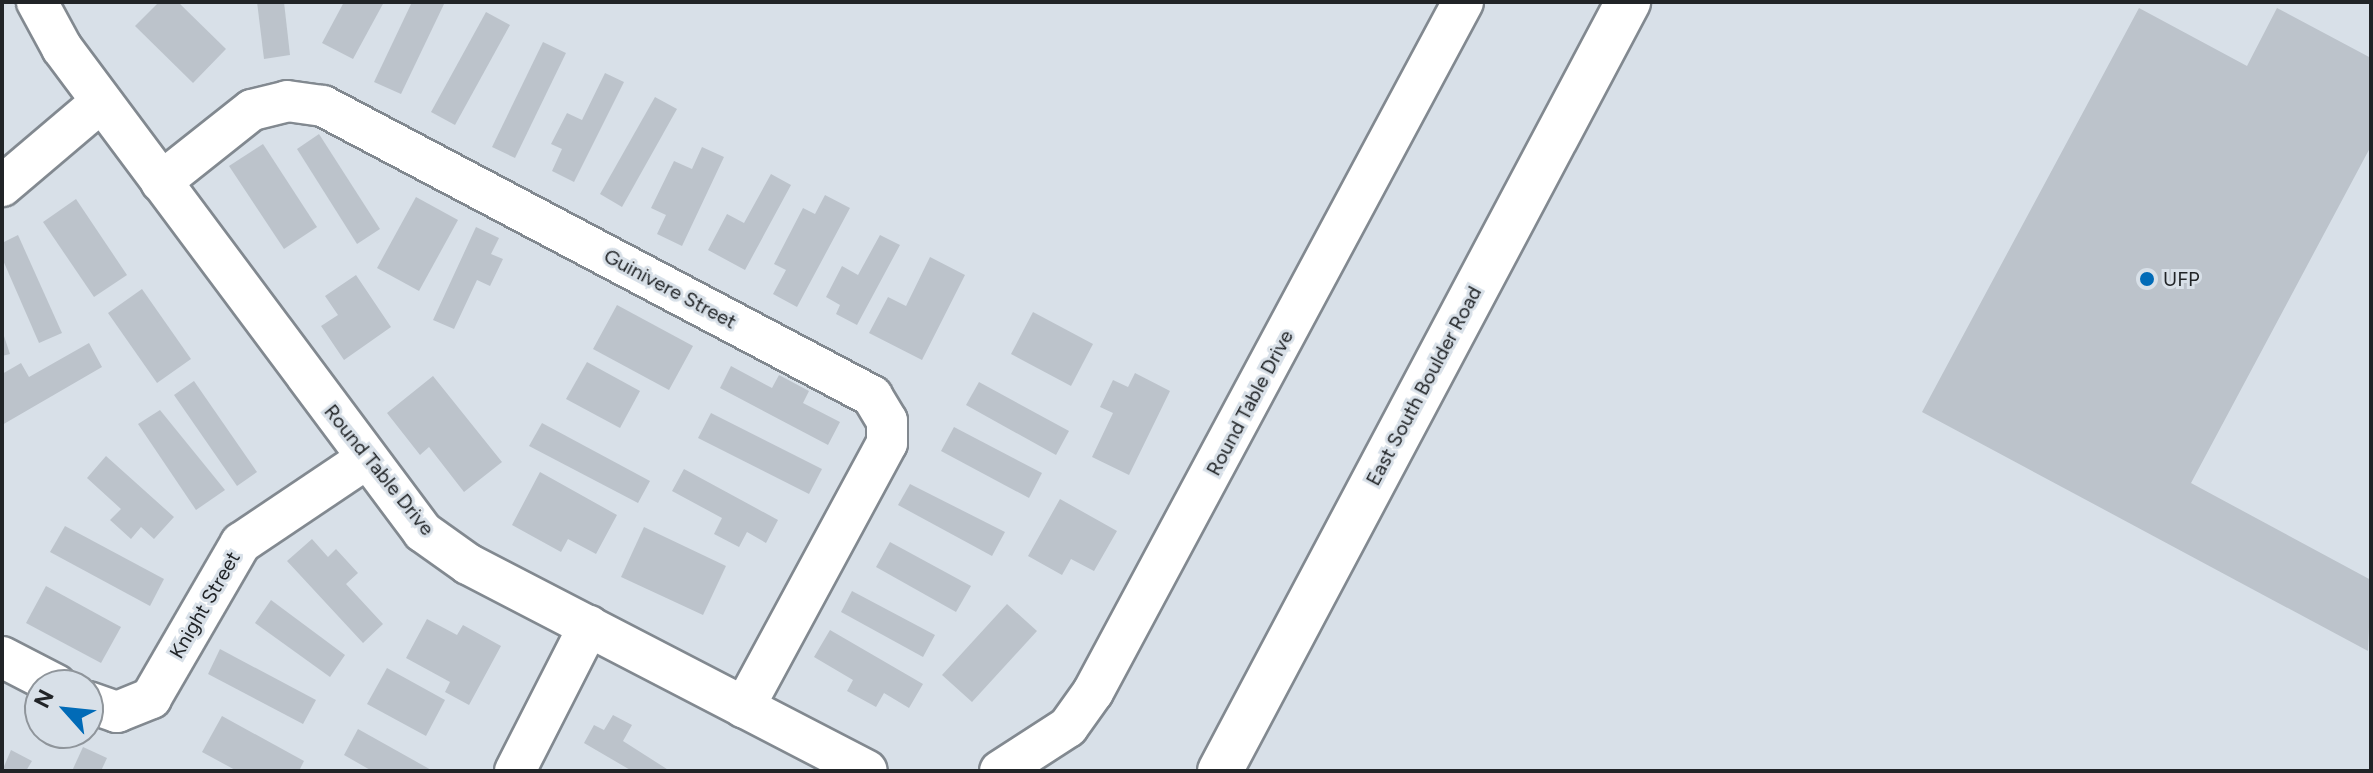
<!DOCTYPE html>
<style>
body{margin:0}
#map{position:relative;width:2373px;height:773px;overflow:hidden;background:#d8e0e8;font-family:Figtree,sans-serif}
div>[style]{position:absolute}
.building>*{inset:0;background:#bcc3cb}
.roads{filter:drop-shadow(2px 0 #828990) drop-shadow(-2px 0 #828990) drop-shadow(0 2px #828990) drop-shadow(0 -2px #828990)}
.minor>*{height:40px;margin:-20px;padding:0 20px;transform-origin:20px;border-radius:20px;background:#fff}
.major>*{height:44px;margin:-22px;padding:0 22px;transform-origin:22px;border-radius:22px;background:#fff}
.dots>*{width:22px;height:22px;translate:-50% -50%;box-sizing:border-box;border:4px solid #d8e0e8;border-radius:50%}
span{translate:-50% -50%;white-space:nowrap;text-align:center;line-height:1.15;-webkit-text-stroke:6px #d8e0e8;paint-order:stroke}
.poi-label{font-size:20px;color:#212427}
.left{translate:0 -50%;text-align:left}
.street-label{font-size:20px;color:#212427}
.frame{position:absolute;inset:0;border:4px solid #212427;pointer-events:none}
.north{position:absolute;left:24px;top:669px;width:80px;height:80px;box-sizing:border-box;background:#d8e0e8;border:2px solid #8f959b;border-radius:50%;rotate:297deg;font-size:22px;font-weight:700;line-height:32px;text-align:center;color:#212427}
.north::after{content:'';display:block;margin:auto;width:28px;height:36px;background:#016bb7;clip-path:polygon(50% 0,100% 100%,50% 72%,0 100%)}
</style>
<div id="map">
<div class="building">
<div style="clip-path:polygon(159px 2px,178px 2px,226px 49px,193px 83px,135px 26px)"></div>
<div style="clip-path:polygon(257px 2px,284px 2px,290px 55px,264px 59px)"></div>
<div style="clip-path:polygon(344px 2px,384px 2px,353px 59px,322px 43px)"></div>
<div style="clip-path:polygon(412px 2px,445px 2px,401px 94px,374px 82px)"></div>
<div style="clip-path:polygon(2139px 8px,2247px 66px,2277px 8px,2371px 58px,2371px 146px,2191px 483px,2371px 580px,2368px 651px,1922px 412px)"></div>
<div style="clip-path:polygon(486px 12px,510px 25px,455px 125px,431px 112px)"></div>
<div style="clip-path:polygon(543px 42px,566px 53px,515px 158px,492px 147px)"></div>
<div style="clip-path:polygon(605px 73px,624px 82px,574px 182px,552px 171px,562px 149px,551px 144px,567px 113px,582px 120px)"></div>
<div style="clip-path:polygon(655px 97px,677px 109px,622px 207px,600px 194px)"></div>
<div style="clip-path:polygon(319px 134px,380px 229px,357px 244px,297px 149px)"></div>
<div style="clip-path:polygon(263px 144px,317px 227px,284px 249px,229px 166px)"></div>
<div style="clip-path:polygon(702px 147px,724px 157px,682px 246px,657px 234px,666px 215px,651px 208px,674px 161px,692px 169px)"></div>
<div style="clip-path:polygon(771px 174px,791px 185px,745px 270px,708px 250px,727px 214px,744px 223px)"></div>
<div style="clip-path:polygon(825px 195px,850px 208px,797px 307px,773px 294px,786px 270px,774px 264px,803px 208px,815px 214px)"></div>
<div style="clip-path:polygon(416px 197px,458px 220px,419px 291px,377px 268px)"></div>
<div style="clip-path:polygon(76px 199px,127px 275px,94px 297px,43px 222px)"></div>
<div style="clip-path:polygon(476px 227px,499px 238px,491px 254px,503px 259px,490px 286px,477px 280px,454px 329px,433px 320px)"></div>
<div style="clip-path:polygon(18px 235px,62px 333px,39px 343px,2px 258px,2px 243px)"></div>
<div style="clip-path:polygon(880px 235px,900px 245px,857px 325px,836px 314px,840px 305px,826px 297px,842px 266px,858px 275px)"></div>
<div style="clip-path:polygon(930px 257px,965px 275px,922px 360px,869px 333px,888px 297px,906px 306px)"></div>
<div style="clip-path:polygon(356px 275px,391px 327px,344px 360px,321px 326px,338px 315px,325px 296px)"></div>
<div style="clip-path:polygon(142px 289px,191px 359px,157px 383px,108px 313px)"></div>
<div style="clip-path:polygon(617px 305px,693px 346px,669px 390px,593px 349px)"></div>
<div style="clip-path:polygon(1033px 312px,1093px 344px,1071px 386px,1011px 354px)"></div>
<div style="clip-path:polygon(2px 330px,10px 354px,2px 356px)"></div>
<div style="clip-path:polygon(89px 343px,102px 367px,2px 425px,2px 374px,21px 363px,29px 377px)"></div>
<div style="clip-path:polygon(587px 362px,640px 391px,620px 428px,566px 399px)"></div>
<div style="clip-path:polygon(731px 366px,772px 388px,779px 375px,809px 391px,803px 403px,840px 422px,828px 445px,720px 388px)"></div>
<div style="clip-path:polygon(1135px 373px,1170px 391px,1129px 475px,1092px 457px,1113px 413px,1100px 407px,1113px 380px,1128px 387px)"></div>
<div style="clip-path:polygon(433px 376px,502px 462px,464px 492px,429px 447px,420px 455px,387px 413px)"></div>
<div style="clip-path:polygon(194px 381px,257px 472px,237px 486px,174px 395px)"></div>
<div style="clip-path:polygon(979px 382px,1069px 431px,1056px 455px,966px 405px)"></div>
<div style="clip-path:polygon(160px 410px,225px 490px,196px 510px,138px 424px)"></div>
<div style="clip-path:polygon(711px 413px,822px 469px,809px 494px,698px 438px)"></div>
<div style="clip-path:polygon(542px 423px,650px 481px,638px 503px,529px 446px)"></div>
<div style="clip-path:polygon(954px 427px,1042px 473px,1029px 498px,941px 451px)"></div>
<div style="clip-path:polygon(106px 456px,174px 517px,154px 539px,141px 527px,131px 539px,110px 520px,121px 509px,87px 478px)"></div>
<div style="clip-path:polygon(684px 469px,778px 520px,766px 543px,747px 532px,739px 547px,714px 534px,722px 518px,672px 491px)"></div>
<div style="clip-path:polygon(540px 472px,617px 515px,596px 554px,568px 539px,561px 552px,512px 525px)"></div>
<div style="clip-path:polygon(910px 484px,1005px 532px,992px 556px,898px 505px)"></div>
<div style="clip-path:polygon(1060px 499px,1117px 531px,1094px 571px,1071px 559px,1062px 575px,1028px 556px)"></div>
<div style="clip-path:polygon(65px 526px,164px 579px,150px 606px,50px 552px)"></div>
<div style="clip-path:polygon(644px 527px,726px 566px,703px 615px,621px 577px)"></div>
<div style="clip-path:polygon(312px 539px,328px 557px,336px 549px,358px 573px,346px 584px,383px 624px,363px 643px,287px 561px)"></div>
<div style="clip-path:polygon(890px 542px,971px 586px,956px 612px,876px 567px)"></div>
<div style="clip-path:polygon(46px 586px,121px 627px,101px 663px,26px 623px)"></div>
<div style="clip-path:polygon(852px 591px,935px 635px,923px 657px,841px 612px)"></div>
<div style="clip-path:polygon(271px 600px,345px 655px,330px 677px,255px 623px)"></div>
<div style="clip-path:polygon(1007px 604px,1037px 631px,972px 702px,942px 675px)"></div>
<div style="clip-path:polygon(427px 619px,457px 635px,463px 625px,501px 646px,469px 705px,445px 692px,450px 682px,406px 658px)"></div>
<div style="clip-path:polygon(830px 630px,923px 684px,909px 708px,884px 693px,876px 707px,847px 691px,853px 680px,814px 657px)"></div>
<div style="clip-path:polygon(220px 649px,316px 700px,303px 724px,208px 674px)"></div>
<div style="clip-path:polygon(387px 668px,445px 700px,426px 736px,367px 704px)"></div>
<div style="clip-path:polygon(613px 715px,632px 725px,623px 741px,670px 771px,632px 771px,584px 743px,594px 725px,604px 730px)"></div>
<div style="clip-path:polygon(222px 716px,304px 761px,299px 771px,237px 771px,202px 752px)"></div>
<div style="clip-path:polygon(358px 729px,433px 771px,372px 771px,344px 755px)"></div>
<div style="clip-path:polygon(83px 747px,107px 758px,101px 771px,72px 771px)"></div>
<div style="clip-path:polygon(11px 750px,32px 761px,26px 771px,2px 771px)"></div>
</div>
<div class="roads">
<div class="minor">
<div style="left:37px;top:2px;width:52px;rotate:61.5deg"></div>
<div style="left:62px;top:48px;width:604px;rotate:53.28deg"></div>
<div style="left:423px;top:532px;width:55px;rotate:35.4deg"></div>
<div style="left:468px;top:564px;width:449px;rotate:27.4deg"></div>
<div style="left:161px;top:182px;width:116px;rotate:-38.4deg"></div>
<div style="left:252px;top:110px;width:36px;rotate:-14deg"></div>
<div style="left:287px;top:101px;width:36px;rotate:8deg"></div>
<div style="left:323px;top:106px;width:621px;rotate:27.84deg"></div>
<div style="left:872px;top:396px;width:29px;rotate:59deg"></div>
<div style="left:887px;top:421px;width:22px;rotate:90deg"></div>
<div style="left:887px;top:443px;width:301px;rotate:118.4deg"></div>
<div style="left:2px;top:186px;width:130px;rotate:-40.3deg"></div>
<div style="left:2px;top:657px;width:61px;rotate:27.4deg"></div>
<div style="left:88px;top:702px;width:31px;rotate:19deg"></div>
<div style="left:117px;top:712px;width:37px;rotate:-22deg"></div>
<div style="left:151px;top:698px;width:179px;rotate:-59.9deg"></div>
<div style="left:241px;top:543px;width:151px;rotate:-33.9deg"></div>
<div style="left:515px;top:771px;width:163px;rotate:-63deg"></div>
<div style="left:1000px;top:771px;width:81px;rotate:-32.9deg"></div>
<div style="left:1068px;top:727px;width:43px;rotate:-54.5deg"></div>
<div style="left:1093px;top:692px;width:783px;rotate:-61.8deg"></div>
</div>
<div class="major">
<div style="left:1220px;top:771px;width:871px;rotate:-62.05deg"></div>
</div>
</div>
<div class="dots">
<div style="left:2147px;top:279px;background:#016bb7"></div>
</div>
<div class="poi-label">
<span class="left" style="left:2163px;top:279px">UFP</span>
</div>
<div class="street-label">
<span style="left:670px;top:289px;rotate:28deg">Guinivere Street</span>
<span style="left:1424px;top:386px;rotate:-62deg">East South Boulder Road</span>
<span style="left:1250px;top:403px;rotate:-62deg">Round Table Drive</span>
<span style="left:379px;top:470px;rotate:51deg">Round Table Drive</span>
<span style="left:205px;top:605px;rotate:-60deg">Knight Street</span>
</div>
<div class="frame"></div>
<div class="north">N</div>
</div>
